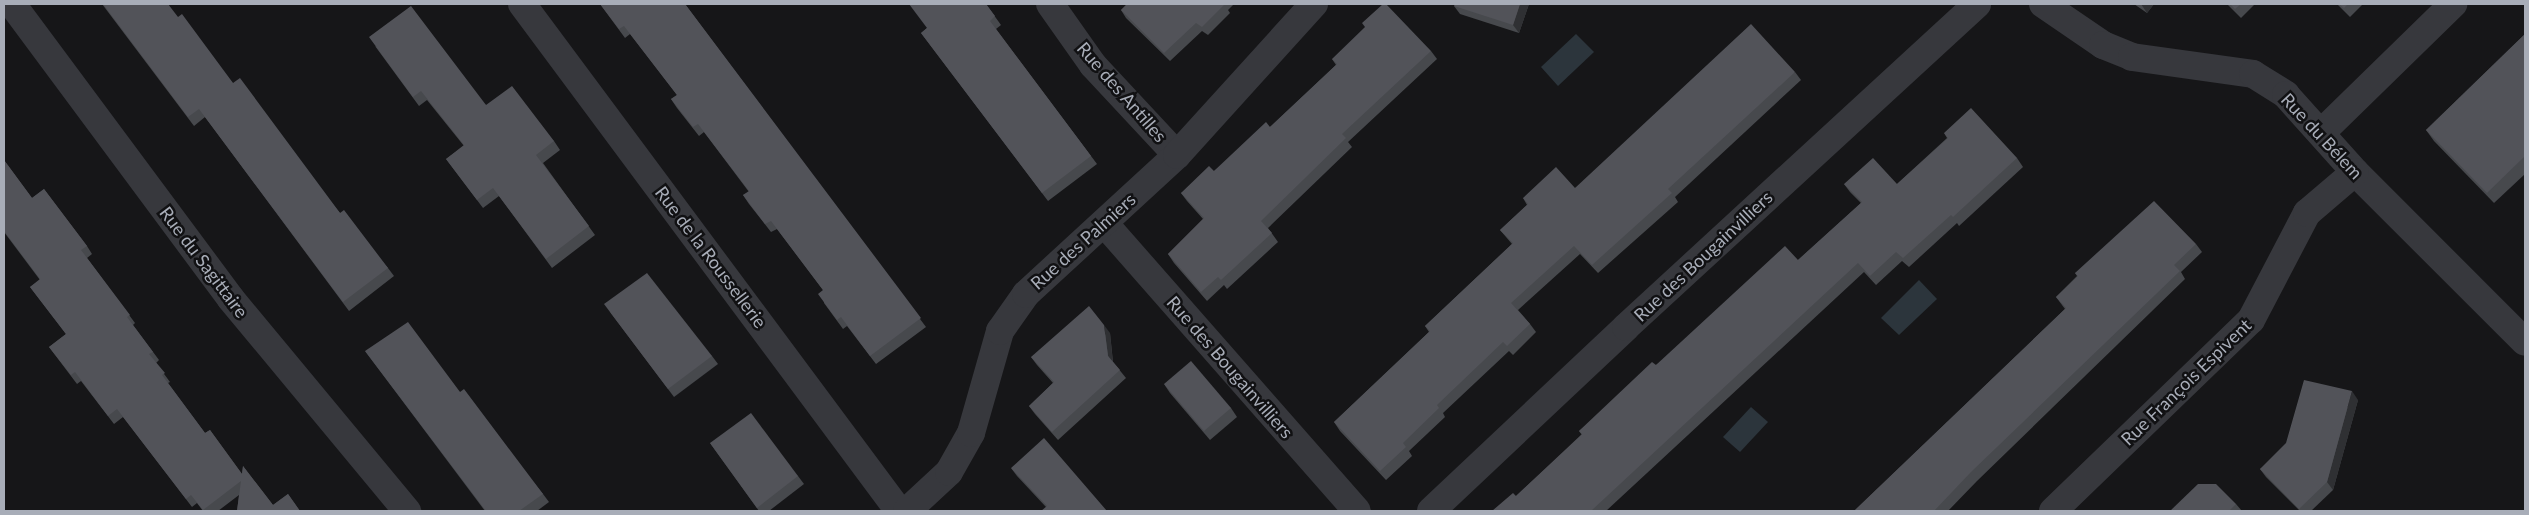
<!DOCTYPE html>
<meta charset="utf-8">
<style>
body{margin:0}
#map{position:relative;width:2529px;height:515px;overflow:hidden;background:#161618;font-family:Lato,sans-serif}
div>[style]{position:absolute}
.water>*{inset:0;background:#2c353c}
.street>*{height:28px;margin:-14px;padding:0 14px;transform-origin:14px;border-radius:14px;background:#37383d}
.wall>*{inset:0;background:#47494d}
.shaded-wall>*{inset:0;background:#2f3033}
.building>*{inset:0;background:#525359}
span{translate:-50% -50%;white-space:nowrap;text-align:center;line-height:1.15;-webkit-text-stroke:5px #111113;paint-order:stroke}
.street-label{font-size:18px;color:#a8adb8}
.frame{position:absolute;inset:0;border:5px solid #a8adb8;pointer-events:none}
</style>
<div id="map">
<div class="water">
<div style="clip-path:polygon(1576px 34px,1594px 52px,1558px 86px,1541px 67px)"></div>
<div style="clip-path:polygon(1919px 280px,1937px 299px,1899px 335px,1881px 318px)"></div>
<div style="clip-path:polygon(1751px 407px,1768px 422px,1740px 452px,1723px 437px)"></div>
</div>
<div class="street">
<div style="left:12px;top:4px;width:367px;rotate:53.4deg"></div>
<div style="left:231px;top:299px;width:276px;rotate:50.3deg"></div>
<div style="left:522px;top:4px;width:632px;rotate:53.37deg"></div>
<div style="left:1050px;top:4px;width:75px;rotate:54.8deg"></div>
<div style="left:1093px;top:65px;width:123px;rotate:47deg"></div>
<div style="left:2043px;top:4px;width:73px;rotate:34.3deg"></div>
<div style="left:2103px;top:45px;width:31px;rotate:22deg"></div>
<div style="left:2132px;top:57px;width:122px;rotate:8deg"></div>
<div style="left:2253px;top:74px;width:39px;rotate:32deg"></div>
<div style="left:2286px;top:95px;width:103px;rotate:48.1deg"></div>
<div style="left:2355px;top:172px;width:240px;rotate:45deg"></div>
<div style="left:2321px;top:133px;width:185px;rotate:-44.3deg"></div>
<div style="left:1104px;top:223px;width:383px;rotate:48.7deg"></div>
<div style="left:907px;top:511px;width:57px;rotate:-42.9deg"></div>
<div style="left:949px;top:472px;width:45px;rotate:-60.6deg"></div>
<div style="left:971px;top:433px;width:106px;rotate:-74.1deg"></div>
<div style="left:1000px;top:331px;width:45px;rotate:-54.9deg"></div>
<div style="left:1026px;top:294px;width:205px;rotate:-42.6deg"></div>
<div style="left:1177px;top:155px;width:204px;rotate:-47.8deg"></div>
<div style="left:1431px;top:511px;width:268px;rotate:-43.3deg"></div>
<div style="left:1626px;top:327px;width:477px;rotate:-42.6deg"></div>
<div style="left:2053px;top:511px;width:275px;rotate:-44deg"></div>
<div style="left:2251px;top:320px;width:121px;rotate:-62.4deg"></div>
<div style="left:2307px;top:213px;width:63px;rotate:-40.5deg"></div>
</div>
<div class="wall">
<div style="clip-path:polygon(102px 4px,178px 17px,340px 213px,388px 268px,394px 276px,349px 311px,205px 117px,194px 126px)"></div>
<div style="clip-path:polygon(600px 4px,685px 4px,926px 327px,876px 364px,847px 326px,843px 329px,824px 303px,823px 290px,777px 229px,771px 232px,749px 204px,743px 195px,749px 192px,704px 132px,699px 136px,677px 108px,671px 99px,677px 95px,630px 34px,625px 38px)"></div>
<div style="clip-path:polygon(986px 4px,1001px 25px,996px 29px,1097px 164px,1048px 201px,921px 33px,927px 28px)"></div>
<div style="clip-path:polygon(1127px 4px,1234px 4px,1228px 10px,1230px 13px,1208px 35px,1202px 31px,1170px 61px,1126px 18px,1121px 10px)"></div>
<div style="clip-path:polygon(1529px 4px,1519px 33px,1460px 14px,1454px 6px)"></div>
<div style="clip-path:polygon(2134px 4px,2154px 4px,2147px 13px)"></div>
<div style="clip-path:polygon(2227px 4px,2255px 4px,2241px 18px)"></div>
<div style="clip-path:polygon(2337px 4px,2363px 4px,2350px 17px)"></div>
<div style="clip-path:polygon(2525px 34px,2525px 174px,2494px 203px,2434px 141px,2426px 130px)"></div>
<div style="clip-path:polygon(375px 46px,554px 141px,560px 150px,543px 163px,595px 235px,552px 268px,499px 196px,483px 208px,446px 159px,464px 146px,427px 100px,419px 106px)"></div>
<div style="clip-path:polygon(1431px 51px,1437px 59px,1348px 142px,1352px 147px,1268px 228px,1278px 242px,1227px 289px,1224px 285px,1207px 301px,1174px 263px,1168px 254px,1203px 219px,1187px 201px,1181px 193px,1214px 171px,1270px 127px,1336px 65px,1332px 59px)"></div>
<div style="clip-path:polygon(1795px 72px,1801px 80px,1675px 197px,1678px 202px,1598px 273px,1580px 254px,1518px 310px,1530px 324px,1536px 332px,1513px 355px,1509px 351px,1443px 413px,1445px 417px,1409px 451px,1412px 456px,1386px 480px,1340px 431px,1334px 422px,1429px 332px,1425px 326px,1512px 244px,1500px 230px,1527px 205px,1523px 198px,1575px 188px)"></div>
<div style="clip-path:polygon(1944px 133px,2017px 158px,2023px 167px,1959px 226px,1957px 223px,1909px 267px,1902px 261px,1876px 285px,1864px 272px,1606px 511px,1492px 511px,1516px 496px,1582px 435px,1579px 431px,1656px 365px,1798px 260px,1861px 203px,1850px 192px,1844px 184px,1897px 184px,1947px 138px)"></div>
<div style="clip-path:polygon(4px 160px,32px 198px,44px 189px,87px 246px,92px 254px,87px 258px,135px 323px,133px 325px,159px 360px,156px 363px,170px 382px,168px 383px,205px 433px,210px 430px,242px 474px,243px 466px,273px 505px,288px 494px,300px 511px,237px 511px,239px 495px,218px 511px,203px 511px,197px 503px,192px 507px,123px 417px,114px 424px,81px 381px,77px 384px,49px 347px,66px 334px,30px 287px,40px 280px,4px 232px)"></div>
<div style="clip-path:polygon(2196px 244px,2202px 252px,2181px 272px,2185px 279px,1977px 481px,1948px 511px,1854px 511px,2065px 309px,2056px 297px,2077px 276px,2075px 273px)"></div>
<div style="clip-path:polygon(610px 312px,712px 356px,718px 364px,674px 397px)"></div>
<div style="clip-path:polygon(1110px 333px,1113px 362px,1126px 378px,1058px 440px,1035px 414px,1029px 406px,1053px 383px,1037px 365px,1031px 357px)"></div>
<div style="clip-path:polygon(365px 351px,460px 392px,543px 494px,549px 502px,537px 511px,485px 511px)"></div>
<div style="clip-path:polygon(1164px 384px,1231px 408px,1237px 417px,1210px 440px,1170px 393px)"></div>
<div style="clip-path:polygon(2358px 400px,2333px 490px,2311px 511px,2300px 511px,2266px 477px,2260px 469px)"></div>
<div style="clip-path:polygon(710px 443px,798px 476px,804px 484px,769px 511px,759px 511px)"></div>
<div style="clip-path:polygon(1011px 468px,1107px 511px,1046px 507px,1017px 476px)"></div>
<div style="clip-path:polygon(2236px 504px,2242px 511px,2170px 511px)"></div>
</div>
<div class="shaded-wall">
<div style="clip-path:polygon(1520px 4px,1529px 4px,1519px 33px,1513px 25px)"></div>
<div style="clip-path:polygon(2141px 4px,2154px 4px,2147px 13px)"></div>
<div style="clip-path:polygon(1104px 325px,1110px 333px,1113px 364px,1108px 356px)"></div>
<div style="clip-path:polygon(2352px 391px,2358px 400px,2333px 490px,2327px 482px)"></div>
</div>
<div class="building">
<div style="clip-path:polygon(103px 4px,168px 4px,178px 17px,182px 14px,233px 83px,240px 78px,340px 213px,344px 210px,388px 268px,343px 302px,199px 109px,188px 117px)"></div>
<div style="clip-path:polygon(600px 4px,685px 4px,921px 318px,870px 356px,841px 317px,837px 320px,818px 294px,823px 290px,771px 221px,765px 224px,743px 195px,749px 191px,698px 124px,693px 127px,671px 99px,677px 95px,624px 26px,619px 29px)"></div>
<div style="clip-path:polygon(909px 4px,986px 4px,995px 16px,990px 21px,1091px 156px,1042px 193px,921px 33px,927px 28px)"></div>
<div style="clip-path:polygon(1127px 4px,1223px 4px,1224px 5px,1202px 27px,1196px 23px,1164px 53px,1121px 10px)"></div>
<div style="clip-path:polygon(1383px 4px,1386px 4px,1431px 51px,1342px 134px,1346px 138px,1261px 221px,1272px 233px,1221px 280px,1218px 277px,1201px 292px,1168px 254px,1204px 218px,1181px 193px,1209px 166px,1214px 171px,1266px 122px,1270px 127px,1337px 64px,1332px 59px,1365px 27px,1362px 23px)"></div>
<div style="clip-path:polygon(1455px 4px,1520px 4px,1513px 25px,1454px 6px)"></div>
<div style="clip-path:polygon(2230px 4px,2241px 4px,2235px 9px)"></div>
<div style="clip-path:polygon(2339px 4px,2348px 4px,2344px 8px)"></div>
<div style="clip-path:polygon(411px 6px,486px 105px,512px 86px,554px 141px,536px 155px,589px 226px,546px 259px,493px 188px,477px 200px,446px 159px,464px 145px,421px 91px,413px 97px,369px 37px)"></div>
<div style="clip-path:polygon(1751px 24px,1795px 72px,1668px 189px,1672px 193px,1592px 265px,1574px 246px,1511px 303px,1530px 324px,1507px 346px,1503px 342px,1437px 405px,1439px 408px,1403px 443px,1406px 447px,1380px 471px,1334px 422px,1430px 331px,1425px 326px,1513px 243px,1500px 230px,1528px 204px,1523px 198px,1556px 167px,1575px 188px)"></div>
<div style="clip-path:polygon(2525px 34px,2525px 156px,2487px 193px,2426px 130px)"></div>
<div style="clip-path:polygon(1971px 108px,2017px 158px,1953px 217px,1951px 215px,1903px 258px,1896px 252px,1870px 276px,1858px 263px,1591px 511px,1492px 511px,1513px 493px,1516px 496px,1582px 434px,1579px 431px,1652px 362px,1656px 365px,1785px 246px,1798px 260px,1862px 202px,1844px 184px,1873px 158px,1897px 184px,1948px 138px,1944px 133px)"></div>
<div style="clip-path:polygon(4px 160px,32px 198px,44px 189px,87px 246px,81px 250px,130px 315px,127px 317px,153px 352px,149px 354px,165px 373px,162px 375px,205px 433px,210px 430px,242px 474px,243px 466px,273px 505px,288px 494px,300px 511px,237px 511px,241px 481px,203px 510px,191px 495px,186px 499px,117px 409px,108px 416px,75px 372px,71px 375px,49px 347px,66px 334px,30px 287px,40px 279px,4px 231px)"></div>
<div style="clip-path:polygon(2154px 201px,2196px 244px,2174px 265px,2180px 271px,1971px 472px,1934px 511px,1854px 511px,2066px 308px,2056px 297px,2078px 276px,2075px 273px)"></div>
<div style="clip-path:polygon(647px 273px,712px 356px,668px 389px,604px 304px)"></div>
<div style="clip-path:polygon(1089px 306px,1104px 325px,1108px 356px,1120px 370px,1052px 432px,1029px 406px,1054px 382px,1031px 357px)"></div>
<div style="clip-path:polygon(408px 322px,460px 392px,464px 389px,543px 494px,519px 511px,486px 511px,365px 351px)"></div>
<div style="clip-path:polygon(1191px 361px,1231px 408px,1204px 431px,1164px 384px)"></div>
<div style="clip-path:polygon(2304px 380px,2352px 391px,2327px 482px,2299px 509px,2260px 469px,2286px 443px)"></div>
<div style="clip-path:polygon(751px 413px,798px 476px,757px 508px,710px 443px)"></div>
<div style="clip-path:polygon(1044px 438px,1107px 511px,1041px 511px,1047px 506px,1011px 468px)"></div>
<div style="clip-path:polygon(2198px 484px,2216px 484px,2236px 504px,2229px 511px,2170px 511px)"></div>
</div>
<div class="street-label">
<span style="left:1122px;top:92px;rotate:49deg">Rue des Antilles</span>
<span style="left:2322px;top:136px;rotate:47deg">Rue du Bélem</span>
<span style="left:1083px;top:241px;rotate:-42deg">Rue des Palmiers</span>
<span style="left:1703px;top:256px;rotate:-43deg">Rue des Bougainvilliers</span>
<span style="left:711px;top:257px;rotate:53deg">Rue de la Roussellerie</span>
<span style="left:204px;top:262px;rotate:53deg">Rue du Sagittaire</span>
<span style="left:1230px;top:367px;rotate:49deg">Rue des Bougainvilliers</span>
<span style="left:2186px;top:382px;rotate:-44deg">Rue François Espivent</span>
</div>
<div class="frame"></div>
</div>
